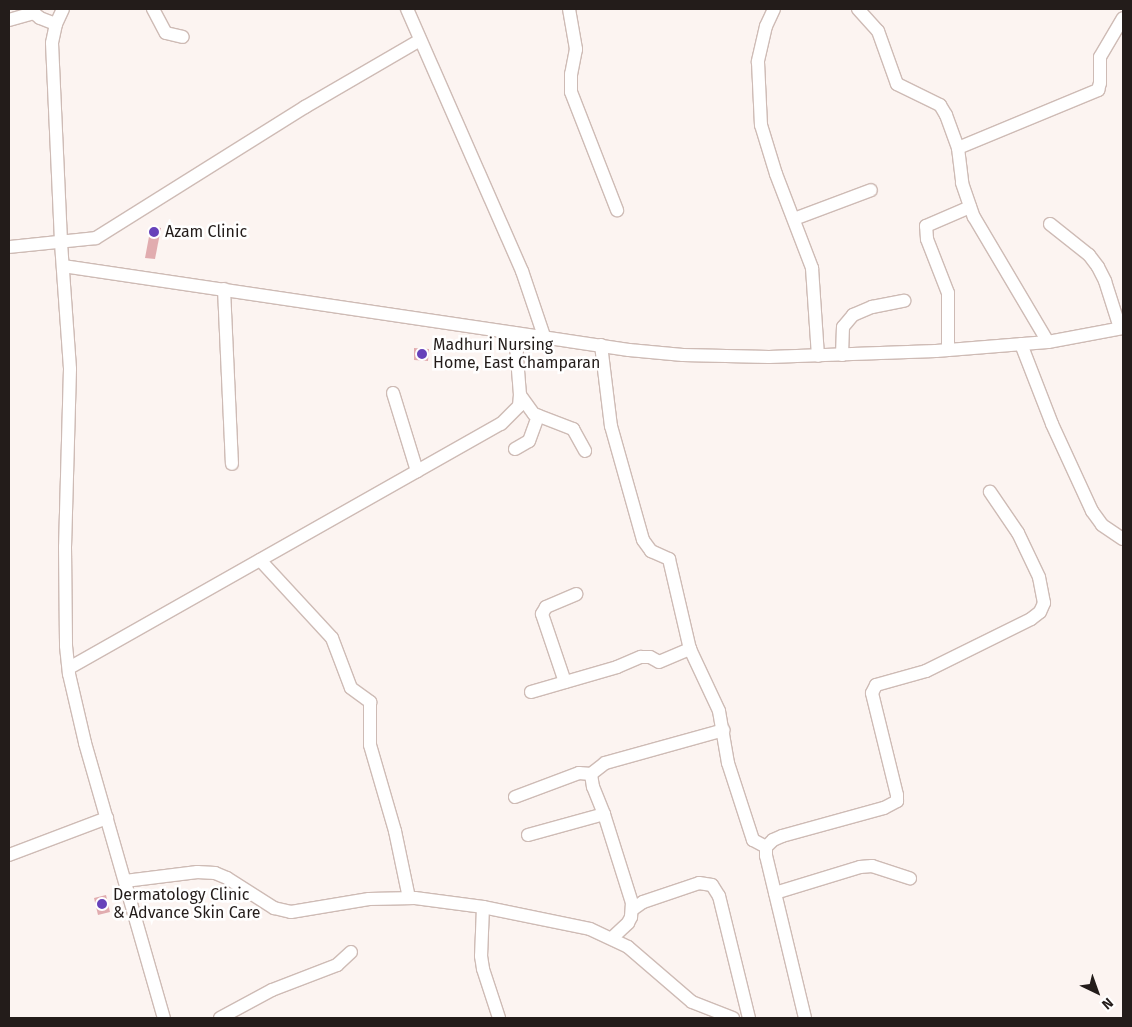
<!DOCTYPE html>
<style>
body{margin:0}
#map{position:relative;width:1132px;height:1027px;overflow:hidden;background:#fcf4f1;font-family:"Fira Sans",sans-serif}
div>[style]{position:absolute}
.building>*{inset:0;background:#e1acaf}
.roads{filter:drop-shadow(1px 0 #cebbb5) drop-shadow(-1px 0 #cebbb5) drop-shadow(0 1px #cebbb5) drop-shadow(0 -1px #cebbb5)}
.minor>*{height:12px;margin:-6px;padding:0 6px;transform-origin:6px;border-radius:6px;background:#fff}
.dots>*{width:14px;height:14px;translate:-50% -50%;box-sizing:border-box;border:2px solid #fff;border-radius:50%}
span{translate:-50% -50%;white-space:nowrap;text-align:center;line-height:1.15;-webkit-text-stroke:5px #fff;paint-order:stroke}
.poi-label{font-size:16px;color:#231c1a}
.left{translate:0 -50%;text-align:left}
.frame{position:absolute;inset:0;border:10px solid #231c1a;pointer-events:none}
.north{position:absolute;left:1072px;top:967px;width:50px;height:50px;-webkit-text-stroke:4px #fff;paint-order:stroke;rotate:138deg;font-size:14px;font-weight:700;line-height:20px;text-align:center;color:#231c1a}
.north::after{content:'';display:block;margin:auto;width:18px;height:22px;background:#231c1a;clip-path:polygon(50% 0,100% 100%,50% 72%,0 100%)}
</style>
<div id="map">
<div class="building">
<div style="clip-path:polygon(151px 226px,161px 228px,155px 259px,145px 258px)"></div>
<div style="clip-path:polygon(414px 348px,429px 349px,428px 361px,414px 360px)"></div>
<div style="clip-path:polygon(106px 895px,110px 912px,98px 915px,94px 898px)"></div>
</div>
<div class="roads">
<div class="minor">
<div style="left:29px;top:9px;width:14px;rotate:39deg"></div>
<div style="left:40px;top:18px;width:17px;rotate:21deg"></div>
<div style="left:63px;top:9px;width:17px;rotate:115deg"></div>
<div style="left:56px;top:24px;width:19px;rotate:102deg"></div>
<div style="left:52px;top:43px;width:200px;rotate:87.4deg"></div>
<div style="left:61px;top:243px;width:126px;rotate:85.9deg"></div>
<div style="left:70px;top:369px;width:178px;rotate:91.6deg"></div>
<div style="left:65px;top:547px;width:99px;rotate:89.4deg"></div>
<div style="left:66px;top:646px;width:28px;rotate:84deg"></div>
<div style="left:69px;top:674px;width:71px;rotate:76.9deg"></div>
<div style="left:85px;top:743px;width:286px;rotate:74deg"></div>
<div style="left:153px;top:9px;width:27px;rotate:62deg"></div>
<div style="left:166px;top:33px;width:17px;rotate:13deg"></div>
<div style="left:407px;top:9px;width:286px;rotate:66.3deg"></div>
<div style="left:522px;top:271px;width:69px;rotate:71.3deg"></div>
<div style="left:569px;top:9px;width:41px;rotate:80.1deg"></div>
<div style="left:576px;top:49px;width:25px;rotate:101deg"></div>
<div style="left:571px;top:74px;width:18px;rotate:90deg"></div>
<div style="left:571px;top:92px;width:127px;rotate:68.7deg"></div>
<div style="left:774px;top:9px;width:19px;rotate:115deg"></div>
<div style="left:766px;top:26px;width:37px;rotate:103deg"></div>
<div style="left:758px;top:62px;width:63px;rotate:87.3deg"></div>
<div style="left:761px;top:125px;width:51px;rotate:73deg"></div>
<div style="left:776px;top:174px;width:101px;rotate:69deg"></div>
<div style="left:812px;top:268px;width:88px;rotate:86.1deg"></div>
<div style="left:858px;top:9px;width:30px;rotate:48deg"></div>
<div style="left:878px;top:31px;width:56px;rotate:70.3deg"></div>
<div style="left:897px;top:84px;width:48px;rotate:26deg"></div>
<div style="left:940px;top:105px;width:12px;rotate:59deg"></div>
<div style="left:946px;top:115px;width:35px;rotate:70deg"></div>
<div style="left:958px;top:148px;width:35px;rotate:83deg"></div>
<div style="left:962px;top:183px;width:36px;rotate:71deg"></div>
<div style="left:974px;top:217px;width:145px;rotate:59.4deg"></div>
<div style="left:9px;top:20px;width:25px;rotate:-16deg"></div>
<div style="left:958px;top:148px;width:152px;rotate:-22.5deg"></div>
<div style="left:1098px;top:90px;width:7px;rotate:-74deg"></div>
<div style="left:1100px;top:83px;width:26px;rotate:-90deg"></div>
<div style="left:1100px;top:57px;width:45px;rotate:-59.5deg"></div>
<div style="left:794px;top:219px;width:82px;rotate:-20.6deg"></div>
<div style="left:1050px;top:224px;width:50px;rotate:38.5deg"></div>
<div style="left:1089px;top:255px;width:15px;rotate:53deg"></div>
<div style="left:1098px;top:267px;width:16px;rotate:63deg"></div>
<div style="left:1105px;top:281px;width:49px;rotate:72.3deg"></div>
<div style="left:9px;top:247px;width:87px;rotate:-5.9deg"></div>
<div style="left:96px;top:238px;width:247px;rotate:-32.1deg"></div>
<div style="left:305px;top:107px;width:133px;rotate:-30.2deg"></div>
<div style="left:63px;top:266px;width:572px;rotate:8.44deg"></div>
<div style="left:629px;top:350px;width:54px;rotate:5.3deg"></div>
<div style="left:683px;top:355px;width:86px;rotate:1.3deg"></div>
<div style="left:769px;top:357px;width:167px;rotate:-2.1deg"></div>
<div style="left:936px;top:351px;width:112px;rotate:-4.6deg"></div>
<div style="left:1048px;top:342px;width:76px;rotate:-10.6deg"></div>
<div style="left:224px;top:289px;width:175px;rotate:87.4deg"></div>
<div style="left:1021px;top:344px;width:86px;rotate:68.8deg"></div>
<div style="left:1052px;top:424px;width:96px;rotate:65.3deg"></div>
<div style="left:1092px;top:511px;width:17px;rotate:54deg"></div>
<div style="left:1102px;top:525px;width:25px;rotate:34deg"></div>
<div style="left:601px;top:345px;width:82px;rotate:83deg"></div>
<div style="left:611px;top:426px;width:118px;rotate:74.3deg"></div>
<div style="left:643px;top:540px;width:14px;rotate:54deg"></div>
<div style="left:651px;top:551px;width:20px;rotate:24deg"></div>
<div style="left:669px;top:559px;width:92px;rotate:76.9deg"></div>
<div style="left:690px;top:649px;width:68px;rotate:64.9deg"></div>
<div style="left:719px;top:711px;width:53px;rotate:80.2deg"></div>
<div style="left:728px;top:763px;width:81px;rotate:72deg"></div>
<div style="left:753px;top:840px;width:15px;rotate:28deg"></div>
<div style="left:948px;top:350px;width:57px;rotate:-90deg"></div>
<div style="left:948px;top:293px;width:58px;rotate:-111.3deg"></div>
<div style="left:927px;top:239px;width:13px;rotate:-94deg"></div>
<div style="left:926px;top:226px;width:48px;rotate:-23.4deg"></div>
<div style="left:842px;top:355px;width:28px;rotate:-88deg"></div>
<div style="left:843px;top:327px;width:16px;rotate:-50deg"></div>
<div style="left:853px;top:315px;width:21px;rotate:-23deg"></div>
<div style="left:872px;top:307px;width:33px;rotate:-11deg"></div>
<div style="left:393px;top:393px;width:82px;rotate:72.9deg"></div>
<div style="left:520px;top:395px;width:24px;rotate:54deg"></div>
<div style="left:534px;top:414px;width:42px;rotate:21deg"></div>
<div style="left:573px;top:429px;width:25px;rotate:61deg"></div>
<div style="left:515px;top:449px;width:16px;rotate:-30deg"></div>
<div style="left:529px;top:441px;width:27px;rotate:-70deg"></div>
<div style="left:260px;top:560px;width:106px;rotate:47.3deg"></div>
<div style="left:332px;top:638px;width:53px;rotate:69.2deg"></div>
<div style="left:351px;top:688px;width:24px;rotate:36deg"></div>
<div style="left:370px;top:702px;width:43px;rotate:90deg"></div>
<div style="left:370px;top:745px;width:90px;rotate:73.8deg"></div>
<div style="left:395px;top:831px;width:68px;rotate:78.2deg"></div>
<div style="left:69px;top:668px;width:496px;rotate:-29.5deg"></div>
<div style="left:501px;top:424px;width:25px;rotate:-45deg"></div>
<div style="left:519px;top:406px;width:11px;rotate:-85deg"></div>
<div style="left:520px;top:395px;width:62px;rotate:-94.6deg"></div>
<div style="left:565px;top:682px;width:72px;rotate:-108.7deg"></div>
<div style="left:542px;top:614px;width:8px;rotate:-60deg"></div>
<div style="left:546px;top:607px;width:33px;rotate:-23deg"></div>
<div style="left:531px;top:692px;width:90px;rotate:-16.2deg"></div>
<div style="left:617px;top:667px;width:26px;rotate:-23deg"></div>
<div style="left:641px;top:657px;width:9px"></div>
<div style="left:650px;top:657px;width:10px;rotate:29deg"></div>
<div style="left:659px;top:662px;width:34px;rotate:-23deg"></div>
<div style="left:515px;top:797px;width:68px;rotate:-20.6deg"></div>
<div style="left:579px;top:773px;width:12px;rotate:5deg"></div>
<div style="left:528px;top:835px;width:79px;rotate:-15.4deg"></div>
<div style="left:9px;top:855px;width:105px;rotate:-20.7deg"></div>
<div style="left:125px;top:881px;width:73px;rotate:-7.1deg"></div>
<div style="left:197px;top:872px;width:18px;rotate:3deg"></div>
<div style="left:215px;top:873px;width:13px;rotate:23deg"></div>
<div style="left:227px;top:878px;width:56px;rotate:32.6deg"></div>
<div style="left:274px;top:908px;width:17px;rotate:13deg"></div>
<div style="left:291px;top:912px;width:79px;rotate:-9.5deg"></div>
<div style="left:369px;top:899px;width:46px;rotate:-1.2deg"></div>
<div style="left:415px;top:898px;width:69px;rotate:7.5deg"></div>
<div style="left:483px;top:907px;width:109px;rotate:11.6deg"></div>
<div style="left:590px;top:929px;width:42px;rotate:25.3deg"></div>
<div style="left:628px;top:947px;width:84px;rotate:40.7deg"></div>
<div style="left:692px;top:1002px;width:44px;rotate:21.3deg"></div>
<div style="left:775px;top:893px;width:89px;rotate:-17deg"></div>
<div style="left:860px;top:867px;width:12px;rotate:-5deg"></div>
<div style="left:872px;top:866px;width:40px;rotate:18deg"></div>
<div style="left:483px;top:907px;width:49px;rotate:92.3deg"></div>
<div style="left:481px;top:956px;width:13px;rotate:81deg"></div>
<div style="left:483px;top:969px;width:52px;rotate:71.9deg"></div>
<div style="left:633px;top:909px;width:12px;rotate:-35deg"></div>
<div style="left:643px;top:902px;width:59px;rotate:-18.7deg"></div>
<div style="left:699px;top:883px;width:13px;rotate:9deg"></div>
<div style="left:712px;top:885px;width:13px;rotate:58deg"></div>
<div style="left:719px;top:896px;width:126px;rotate:76.2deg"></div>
<div style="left:612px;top:938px;width:22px;rotate:-43deg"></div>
<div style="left:628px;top:923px;width:7px;rotate:-63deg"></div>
<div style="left:631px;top:917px;width:14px;rotate:-86deg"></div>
<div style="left:632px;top:903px;width:93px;rotate:-107.5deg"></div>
<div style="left:604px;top:814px;width:29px;rotate:-112deg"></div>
<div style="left:593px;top:787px;width:13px;rotate:-99deg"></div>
<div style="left:591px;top:774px;width:18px;rotate:-38deg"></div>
<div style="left:605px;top:763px;width:123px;rotate:-15.5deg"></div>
<div style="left:220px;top:1018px;width:59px;rotate:-28.3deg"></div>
<div style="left:272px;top:990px;width:70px;rotate:-21deg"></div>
<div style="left:337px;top:965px;width:19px;rotate:-43deg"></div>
<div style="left:805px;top:1018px;width:167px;rotate:-103.5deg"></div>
<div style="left:766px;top:856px;width:9px;rotate:-90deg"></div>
<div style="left:766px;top:847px;width:10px;rotate:-45deg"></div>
<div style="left:773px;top:840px;width:10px;rotate:-24deg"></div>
<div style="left:782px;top:836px;width:106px;rotate:-15.4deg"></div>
<div style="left:884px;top:808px;width:15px;rotate:-28deg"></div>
<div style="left:897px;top:801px;width:6px;rotate:-90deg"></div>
<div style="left:897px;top:795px;width:105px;rotate:-103.8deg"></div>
<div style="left:872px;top:693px;width:9px;rotate:-63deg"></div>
<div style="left:876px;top:685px;width:52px;rotate:-15.6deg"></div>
<div style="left:926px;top:671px;width:117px;rotate:-26.3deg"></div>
<div style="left:1031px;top:619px;width:11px;rotate:-38deg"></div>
<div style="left:1040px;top:612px;width:10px;rotate:-66deg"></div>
<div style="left:1044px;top:603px;width:26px;rotate:-101deg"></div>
<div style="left:1039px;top:577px;width:49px;rotate:-115.5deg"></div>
<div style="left:1018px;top:533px;width:50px;rotate:-124.3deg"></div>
</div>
</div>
<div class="dots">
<div style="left:154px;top:232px;background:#6742ba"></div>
<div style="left:422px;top:354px;background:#6742ba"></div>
<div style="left:102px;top:904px;background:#6742ba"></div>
</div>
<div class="poi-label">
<span class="left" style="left:165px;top:232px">Azam Clinic</span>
<span class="left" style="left:433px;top:354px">Madhuri Nursing<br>Home, East Champaran</span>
<span class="left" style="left:113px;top:904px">Dermatology Clinic<br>&amp; Advance Skin Care</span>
</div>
<div class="frame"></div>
<div class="north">N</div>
</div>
